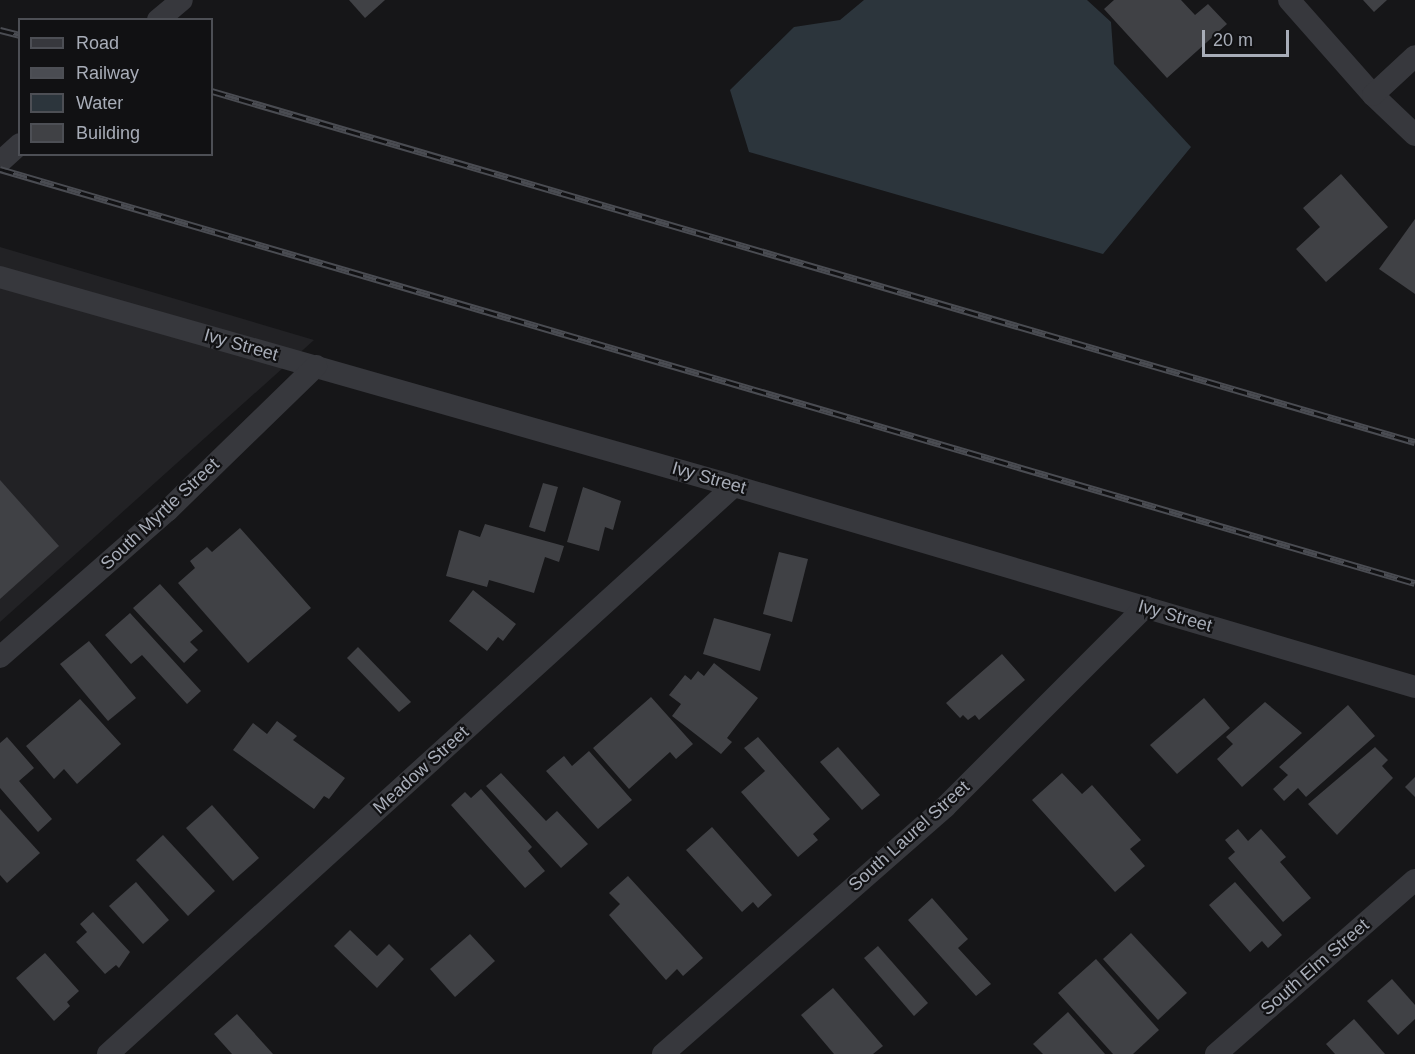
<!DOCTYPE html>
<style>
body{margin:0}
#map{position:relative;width:1415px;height:1054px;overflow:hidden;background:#161618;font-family:Helvetica,sans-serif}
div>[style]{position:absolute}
.built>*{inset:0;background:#222225}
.water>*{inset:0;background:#2c353c}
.building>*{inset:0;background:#404145}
.street>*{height:22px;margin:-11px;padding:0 11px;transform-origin:11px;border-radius:11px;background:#37383d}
.rail>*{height:7px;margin-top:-3.5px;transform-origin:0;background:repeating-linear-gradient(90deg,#111113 0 14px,#4a4c52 0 28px);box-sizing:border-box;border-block:2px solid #4a4c52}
span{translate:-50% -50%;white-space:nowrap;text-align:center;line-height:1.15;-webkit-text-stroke:4.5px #111113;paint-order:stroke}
.street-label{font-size:18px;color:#a8adb8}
.legend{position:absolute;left:18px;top:18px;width:195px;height:138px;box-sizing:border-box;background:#111113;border:2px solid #4d4f55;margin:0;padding:8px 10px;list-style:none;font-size:18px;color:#a8adb8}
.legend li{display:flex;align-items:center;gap:12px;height:30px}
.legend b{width:30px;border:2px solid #4d4f55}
.scale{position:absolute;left:1202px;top:30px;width:87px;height:27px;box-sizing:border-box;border:3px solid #a8adb8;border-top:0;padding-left:8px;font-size:18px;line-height:21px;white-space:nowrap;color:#a8adb8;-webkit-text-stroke:4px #111113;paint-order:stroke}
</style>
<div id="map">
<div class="built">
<div style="clip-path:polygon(0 247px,314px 340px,0 622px)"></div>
</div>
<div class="water">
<div style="clip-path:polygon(864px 0,1087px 0,1111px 22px,1114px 64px,1191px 147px,1103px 254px,749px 152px,730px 90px,794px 27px,840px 20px)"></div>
</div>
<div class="building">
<div style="clip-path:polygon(349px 0,385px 0,365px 18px)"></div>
<div style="clip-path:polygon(1114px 0,1181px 0,1195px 15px,1208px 4px,1227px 24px,1167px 78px,1104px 9px)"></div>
<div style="clip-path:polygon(1363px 0,1387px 0,1374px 12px)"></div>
<div style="clip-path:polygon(1341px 174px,1388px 227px,1326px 282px,1296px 249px,1320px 227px,1303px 208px)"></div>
<div style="clip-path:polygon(1415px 219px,1415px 294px,1379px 269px)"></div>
<div style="clip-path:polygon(0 480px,59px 546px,0 599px)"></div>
<div style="clip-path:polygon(543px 483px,558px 487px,545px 532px,529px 527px)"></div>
<div style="clip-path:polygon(583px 487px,621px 501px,613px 530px,605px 527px,599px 551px,567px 542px)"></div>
<div style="clip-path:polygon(485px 524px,564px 546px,559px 562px,545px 557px,534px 593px,489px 580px,487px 587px,446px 576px,459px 530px,480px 537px)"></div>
<div style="clip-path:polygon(240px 528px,311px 608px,248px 663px,178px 583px,195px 568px,190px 561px,207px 547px,212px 552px)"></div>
<div style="clip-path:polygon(779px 552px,808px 559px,792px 622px,763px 614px)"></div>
<div style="clip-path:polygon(160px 584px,203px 631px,190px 642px,198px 650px,184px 663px,133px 608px)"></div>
<div style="clip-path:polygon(473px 590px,516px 624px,503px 641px,498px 637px,487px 651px,449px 621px)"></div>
<div style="clip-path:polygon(130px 613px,201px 691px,187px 704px,142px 655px,131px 664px,105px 635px)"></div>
<div style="clip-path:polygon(714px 618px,771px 634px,760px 671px,703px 654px)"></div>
<div style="clip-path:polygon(89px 641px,136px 698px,108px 721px,60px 664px)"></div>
<div style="clip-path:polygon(358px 647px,411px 702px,399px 712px,347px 658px)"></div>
<div style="clip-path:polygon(1002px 654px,1025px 680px,979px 720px,975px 715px,968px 720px,963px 715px,960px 718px,946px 703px)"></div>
<div style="clip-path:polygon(714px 663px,758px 698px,727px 738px,732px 742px,721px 754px,672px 716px,681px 704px,669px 695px,685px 675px,691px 680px,698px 671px,704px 676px)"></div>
<div style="clip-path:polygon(651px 697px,693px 744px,676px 759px,670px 752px,629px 789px,593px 748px)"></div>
<div style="clip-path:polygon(1204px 698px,1230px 728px,1177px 774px,1150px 745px)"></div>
<div style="clip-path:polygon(80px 699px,121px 744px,77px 784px,64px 769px,54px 779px,26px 746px)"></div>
<div style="clip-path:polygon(1265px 702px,1302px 733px,1242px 787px,1217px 759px,1233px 744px,1226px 737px)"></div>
<div style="clip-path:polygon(1348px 705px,1375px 736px,1306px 797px,1298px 788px,1284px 801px,1273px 789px,1288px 775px,1279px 767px)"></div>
<div style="clip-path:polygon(277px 721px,297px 736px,293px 740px,345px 778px,329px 799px,324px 796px,314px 809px,233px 750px,253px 723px,267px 734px)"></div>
<div style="clip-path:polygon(7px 737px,34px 768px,19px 781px,52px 819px,38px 832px,0 788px,0 743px)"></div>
<div style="clip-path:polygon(758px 737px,830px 819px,813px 834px,818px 840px,798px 857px,741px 792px,765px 771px,744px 748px)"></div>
<div style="clip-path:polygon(838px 747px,880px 795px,862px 810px,820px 762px)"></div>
<div style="clip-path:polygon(1375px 747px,1388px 760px,1382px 766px,1393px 778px,1337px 835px,1308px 804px)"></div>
<div style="clip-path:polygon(589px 751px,632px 800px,598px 829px,546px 771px,564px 756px,572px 766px)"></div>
<div style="clip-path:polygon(501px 773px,546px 821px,557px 811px,588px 844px,561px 868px,486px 786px)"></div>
<div style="clip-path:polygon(1062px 773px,1082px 794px,1092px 785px,1141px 840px,1130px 849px,1145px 866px,1115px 892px,1032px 800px)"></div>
<div style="clip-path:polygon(1415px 777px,1415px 797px,1405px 787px)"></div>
<div style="clip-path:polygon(481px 789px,532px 847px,528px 851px,545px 871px,525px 888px,451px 805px,465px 792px,471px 798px)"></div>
<div style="clip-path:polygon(212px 805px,259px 858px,233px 881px,186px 828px)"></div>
<div style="clip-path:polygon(0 809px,40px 853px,7px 883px,0 875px)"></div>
<div style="clip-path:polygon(712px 827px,772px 895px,758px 908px,753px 902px,742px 912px,686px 850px)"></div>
<div style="clip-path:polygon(1238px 829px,1248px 841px,1261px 829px,1286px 857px,1280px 862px,1311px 898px,1283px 922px,1228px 858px,1235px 852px,1225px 840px)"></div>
<div style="clip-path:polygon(163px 835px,215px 891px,188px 916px,136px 860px)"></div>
<div style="clip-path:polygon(628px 876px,703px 958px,683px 976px,677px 969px,666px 980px,609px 915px,620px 904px,609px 893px)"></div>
<div style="clip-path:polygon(136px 882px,169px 920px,143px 944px,109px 906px)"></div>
<div style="clip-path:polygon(1235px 882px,1282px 935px,1268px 948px,1262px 941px,1250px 952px,1209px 905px)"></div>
<div style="clip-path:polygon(932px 898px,968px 939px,958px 948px,991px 984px,976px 996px,908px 920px)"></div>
<div style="clip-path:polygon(93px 912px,130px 952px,119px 968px,116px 965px,105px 974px,76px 942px,87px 932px,80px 924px)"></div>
<div style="clip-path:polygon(350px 930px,377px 956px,389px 944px,404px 959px,377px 988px,334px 946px)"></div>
<div style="clip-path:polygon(1131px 933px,1187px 993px,1158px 1020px,1103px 959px)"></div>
<div style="clip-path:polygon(470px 934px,495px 961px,455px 997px,430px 969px)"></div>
<div style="clip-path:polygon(878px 946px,928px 1003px,914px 1016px,864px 958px)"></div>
<div style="clip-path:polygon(45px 953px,79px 991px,67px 1002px,70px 1006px,54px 1021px,16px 978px)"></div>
<div style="clip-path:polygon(1096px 959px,1159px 1030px,1133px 1054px,1113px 1054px,1058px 993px)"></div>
<div style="clip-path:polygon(1392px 979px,1415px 1005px,1415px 1019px,1398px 1035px,1367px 1001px)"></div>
<div style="clip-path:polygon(833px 988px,883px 1046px,873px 1054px,834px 1054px,801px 1015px)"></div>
<div style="clip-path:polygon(1068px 1012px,1105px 1054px,1043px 1054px,1033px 1044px)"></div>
<div style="clip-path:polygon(237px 1014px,273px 1054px,232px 1054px,214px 1034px)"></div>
<div style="clip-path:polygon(1354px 1019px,1385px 1054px,1335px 1054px,1326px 1044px)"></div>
</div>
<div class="street">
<div style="left:1289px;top:0;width:127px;rotate:48.5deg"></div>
<div style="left:1373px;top:95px;width:58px;rotate:43.6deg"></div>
<div style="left:158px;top:20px;width:31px;rotate:-40deg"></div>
<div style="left:1373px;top:95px;width:57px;rotate:-42.9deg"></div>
<div style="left:0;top:162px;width:27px;rotate:-42deg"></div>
<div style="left:0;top:277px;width:763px;rotate:15.89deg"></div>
<div style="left:734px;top:486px;width:710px;rotate:16.44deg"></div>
<div style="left:0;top:657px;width:222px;rotate:-41.2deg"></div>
<div style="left:167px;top:511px;width:208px;rotate:-44.2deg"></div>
<div style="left:108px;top:1054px;width:845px;rotate:-42.22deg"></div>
<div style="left:663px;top:1054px;width:375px;rotate:-41.2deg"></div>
<div style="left:945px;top:807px;width:283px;rotate:-45deg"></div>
<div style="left:1216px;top:1054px;width:264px;rotate:-41.2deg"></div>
</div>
<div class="rail">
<div style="left:0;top:30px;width:21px;rotate:14deg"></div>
<div style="left:212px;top:91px;width:1253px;rotate:16.27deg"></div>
<div style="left:0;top:169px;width:1474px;rotate:16.31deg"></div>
</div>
<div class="street-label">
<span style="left:241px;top:345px;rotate:16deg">Ivy Street</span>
<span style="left:709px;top:478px;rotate:16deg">Ivy Street</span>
<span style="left:160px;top:514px;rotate:-43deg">South Myrtle Street</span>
<span style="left:1175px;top:616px;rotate:16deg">Ivy Street</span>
<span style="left:421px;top:770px;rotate:-42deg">Meadow Street</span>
<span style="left:909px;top:836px;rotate:-42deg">South Laurel Street</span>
<span style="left:1315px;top:967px;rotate:-41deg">South Elm Street</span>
</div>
<ul class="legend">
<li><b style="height:8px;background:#37383d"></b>Road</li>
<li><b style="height:8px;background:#4a4c52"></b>Railway</li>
<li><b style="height:16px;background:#2c353c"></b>Water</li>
<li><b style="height:16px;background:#404145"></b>Building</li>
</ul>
<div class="scale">20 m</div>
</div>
